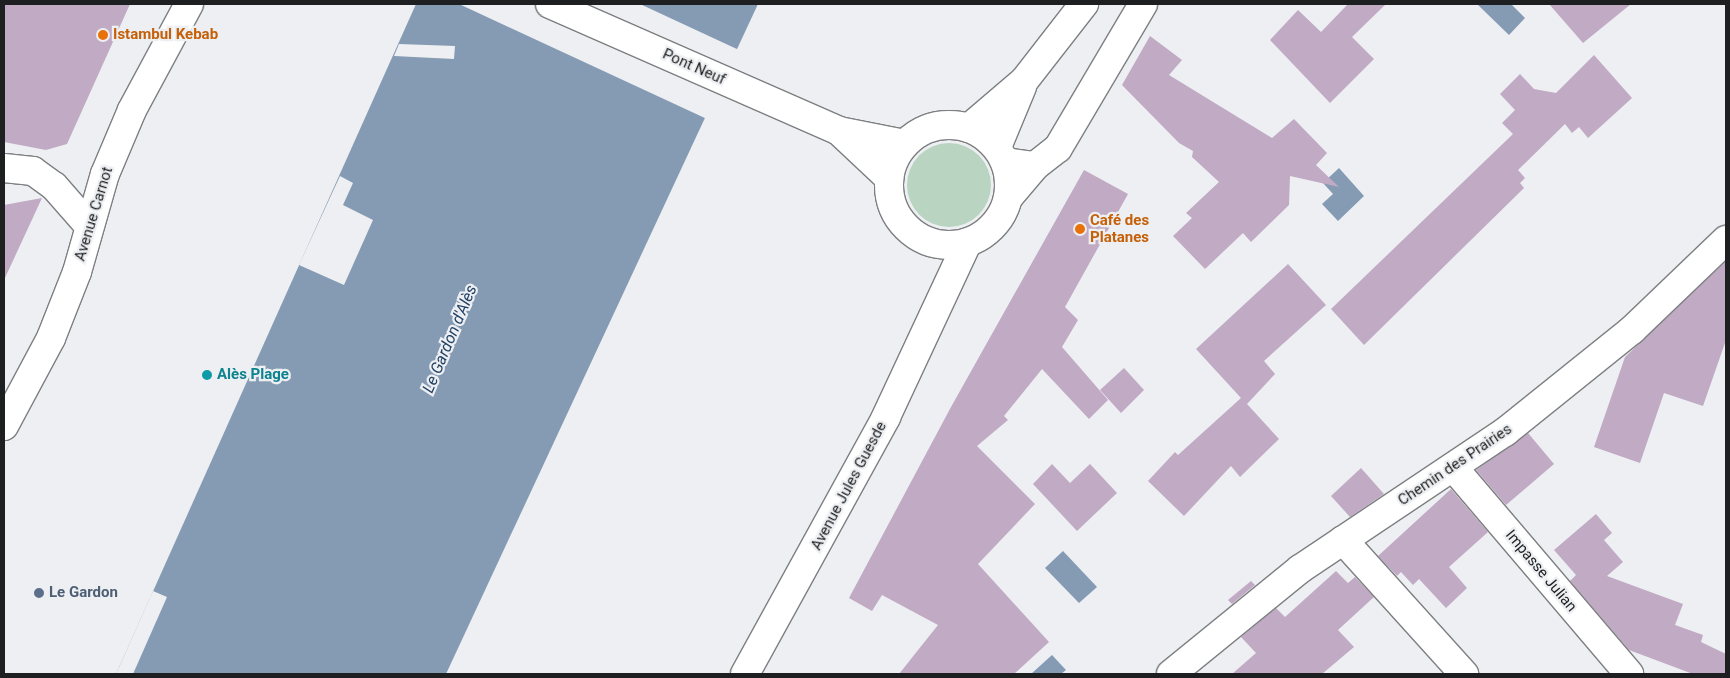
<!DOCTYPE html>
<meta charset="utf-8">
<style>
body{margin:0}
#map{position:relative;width:1730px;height:678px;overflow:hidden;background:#edeff2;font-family:Roboto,sans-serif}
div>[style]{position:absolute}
.green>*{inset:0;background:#b9d5c1}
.round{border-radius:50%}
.water>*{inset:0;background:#859ab3}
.pier>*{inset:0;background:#edeff2}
.building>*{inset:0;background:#c0aac4}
.roads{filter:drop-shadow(1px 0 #7d7f81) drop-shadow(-1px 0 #7d7f81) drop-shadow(0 1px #7d7f81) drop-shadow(0 -1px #7d7f81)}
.minor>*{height:28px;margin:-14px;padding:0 14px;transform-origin:14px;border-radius:14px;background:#fff}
.secondary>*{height:28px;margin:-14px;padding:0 14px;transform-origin:14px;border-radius:14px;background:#fff}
.secondary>.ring{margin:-14px;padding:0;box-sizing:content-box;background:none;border:28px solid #fff;border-radius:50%}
.dots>*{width:14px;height:14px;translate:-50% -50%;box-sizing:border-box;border:2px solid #edeff2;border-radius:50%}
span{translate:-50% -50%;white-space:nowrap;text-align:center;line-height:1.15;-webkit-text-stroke:4.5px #edeff2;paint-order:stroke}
.food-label{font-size:15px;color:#c56008;font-weight:700}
.left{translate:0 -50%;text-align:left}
.street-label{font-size:15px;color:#1e1f20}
.culture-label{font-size:15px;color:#0d838f;font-weight:700}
.service-label{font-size:15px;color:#4e5e75;font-weight:700}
.water-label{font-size:16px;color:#204165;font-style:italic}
.frame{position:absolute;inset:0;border:5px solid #1e1f20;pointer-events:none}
</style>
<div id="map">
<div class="green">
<div class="round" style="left:907px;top:143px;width:84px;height:84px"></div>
</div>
<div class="water">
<div style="clip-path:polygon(416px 4px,758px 4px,446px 674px,116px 674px)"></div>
<div style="clip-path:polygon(1477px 4px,1511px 4px,1525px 18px,1509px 35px)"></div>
<div style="clip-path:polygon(1339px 168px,1364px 196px,1338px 221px,1322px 204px,1333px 194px,1323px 183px)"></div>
<div style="clip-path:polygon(1063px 551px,1097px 587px,1079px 603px,1045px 568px)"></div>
<div style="clip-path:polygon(1052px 655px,1066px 670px,1061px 674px,1031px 674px)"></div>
</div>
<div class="pier">
<div style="clip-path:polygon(459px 4px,640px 4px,739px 50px,707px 119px)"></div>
<div style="clip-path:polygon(399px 44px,455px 46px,454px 59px,394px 56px)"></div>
<div style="clip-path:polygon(340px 176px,353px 183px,343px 205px,373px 220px,344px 285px,299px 265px)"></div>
<div style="clip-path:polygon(153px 591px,167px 597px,133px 674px,116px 674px)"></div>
</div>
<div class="building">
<div style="clip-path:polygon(4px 4px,130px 4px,67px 144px,46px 150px,4px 142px)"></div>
<div style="clip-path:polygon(1348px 4px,1386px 4px,1352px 37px,1374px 59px,1330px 103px,1270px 40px,1298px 10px,1321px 32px)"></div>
<div style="clip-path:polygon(1549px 4px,1631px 4px,1583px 43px)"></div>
<div style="clip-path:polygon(1150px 36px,1182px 60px,1169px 75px,1272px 138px,1294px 119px,1327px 153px,1316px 165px,1339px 187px,1290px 176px,1289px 205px,1251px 242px,1243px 233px,1205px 269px,1173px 236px,1192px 218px,1186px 213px,1219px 182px,1192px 157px,1193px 151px,1179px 143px,1122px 85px)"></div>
<div style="clip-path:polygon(1594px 55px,1632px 98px,1588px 138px,1579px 127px,1572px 133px,1565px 124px,1518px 170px,1525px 178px,1520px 183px,1524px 188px,1364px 345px,1331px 309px,1513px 134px,1502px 123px,1515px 110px,1500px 94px,1520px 74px,1534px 89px,1556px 93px)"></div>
<div style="clip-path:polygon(1084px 170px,1128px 194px,1065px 307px,1078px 320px,1062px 347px,1108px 400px,1089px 419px,1042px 369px,1004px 416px,1008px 420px,977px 446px,1035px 504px,978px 564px,1049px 642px,1014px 674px,899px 674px,938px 625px,882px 595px,872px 611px,849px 598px,951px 407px)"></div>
<div style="clip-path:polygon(42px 198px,4px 280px,4px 205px)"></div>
<div style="clip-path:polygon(1726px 261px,1726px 340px,1703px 406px,1664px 393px,1640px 463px,1594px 447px,1625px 357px)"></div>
<div style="clip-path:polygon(1288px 264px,1326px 305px,1264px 361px,1275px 374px,1247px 404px,1279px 439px,1240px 477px,1231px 466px,1184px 516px,1148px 481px,1175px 452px,1178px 455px,1241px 398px,1196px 349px)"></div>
<div style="clip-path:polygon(1124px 368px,1144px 390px,1121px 413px,1100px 390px)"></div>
<div style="clip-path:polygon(1528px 433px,1554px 464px,1506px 505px,1476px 470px)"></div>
<div style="clip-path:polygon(1052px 464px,1070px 483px,1090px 464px,1117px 493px,1077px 531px,1033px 484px)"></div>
<div style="clip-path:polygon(1361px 468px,1384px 494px,1350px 517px,1331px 496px)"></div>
<div style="clip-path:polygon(1451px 489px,1488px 532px,1449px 567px,1467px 588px,1446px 608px,1419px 579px,1413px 585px,1401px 572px,1397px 576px,1378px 556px)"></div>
<div style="clip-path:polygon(1596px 514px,1612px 533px,1604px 540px,1623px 562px,1607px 576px,1683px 604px,1675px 625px,1703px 635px,1701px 642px,1726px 654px,1726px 674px,1693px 674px,1629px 650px,1570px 581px,1576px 575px,1554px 550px)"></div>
<div style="clip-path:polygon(1336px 571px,1348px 583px,1355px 577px,1374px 597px,1338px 630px,1354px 647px,1322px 674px,1232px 674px,1256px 653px,1241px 637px,1276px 608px,1285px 617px)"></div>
<div style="clip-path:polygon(1251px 581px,1255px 585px,1232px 604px,1228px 600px)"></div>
</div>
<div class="roads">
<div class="minor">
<div style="left:1005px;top:162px;width:30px;rotate:8deg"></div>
<div style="left:4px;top:168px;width:29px;rotate:6deg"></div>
<div style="left:33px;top:171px;width:26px;rotate:36deg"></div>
<div style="left:54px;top:186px;width:53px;rotate:48.8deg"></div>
<div style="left:1008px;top:198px;width:42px;rotate:-49.8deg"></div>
<div style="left:1035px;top:166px;width:29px;rotate:-38deg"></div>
<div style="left:1058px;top:148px;width:167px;rotate:-59.4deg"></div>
<div style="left:1453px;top:467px;width:272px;rotate:49.6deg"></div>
<div style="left:1343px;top:540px;width:181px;rotate:47.9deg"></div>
<div style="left:1171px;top:674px;width:166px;rotate:-39.1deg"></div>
<div style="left:1300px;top:569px;width:247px;rotate:-33.8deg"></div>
<div style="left:1505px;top:432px;width:163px;rotate:-38.8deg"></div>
<div style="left:1632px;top:330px;width:130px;rotate:-43.8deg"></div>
</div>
<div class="secondary">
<div style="left:550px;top:4px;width:316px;rotate:23.7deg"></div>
<div style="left:839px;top:131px;width:67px;rotate:11.1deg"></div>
<div class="ring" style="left:889px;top:125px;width:92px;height:92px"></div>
<div style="left:969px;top:128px;width:72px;rotate:-40.5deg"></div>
<div style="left:1024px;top:81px;width:98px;rotate:-52.1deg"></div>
<div style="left:839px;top:131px;width:69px;rotate:43.2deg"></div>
<div style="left:997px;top:147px;width:65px;rotate:-67.4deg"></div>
<div style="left:4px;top:426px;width:100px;rotate:-61.9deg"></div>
<div style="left:51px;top:338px;width:71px;rotate:-68.5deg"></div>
<div style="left:77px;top:272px;width:102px;rotate:-74.1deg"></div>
<div style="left:105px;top:174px;width:69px;rotate:-67.1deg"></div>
<div style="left:132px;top:110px;width:120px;rotate:-61.7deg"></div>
<div style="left:745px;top:674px;width:293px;rotate:-61.2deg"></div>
<div style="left:886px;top:417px;width:192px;rotate:-65deg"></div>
</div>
</div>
<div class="dots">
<div style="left:103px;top:35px;background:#e8710a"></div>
<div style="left:1080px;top:229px;background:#e8710a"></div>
<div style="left:207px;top:375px;background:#0f9aa8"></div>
<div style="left:39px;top:593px;background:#5c6f8a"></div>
</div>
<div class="food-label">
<span class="left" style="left:113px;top:35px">Istambul Kebab</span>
<span class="left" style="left:1090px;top:229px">Café des<br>Platanes</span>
</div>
<div class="street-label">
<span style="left:694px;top:67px;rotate:24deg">Pont Neuf</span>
<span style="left:94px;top:214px;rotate:-73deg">Avenue Carnot</span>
<span style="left:1455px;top:465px;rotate:-34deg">Chemin des Prairies</span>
<span style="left:849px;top:486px;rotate:-62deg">Avenue Jules Guesde</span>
<span style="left:1541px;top:571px;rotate:50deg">Impasse Julian</span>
</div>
<div class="culture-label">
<span class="left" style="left:217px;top:375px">Alès Plage</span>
</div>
<div class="service-label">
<span class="left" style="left:49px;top:593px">Le Gardon</span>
</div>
<div class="water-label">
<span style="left:450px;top:339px;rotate:-67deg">Le Gardon d'Alès</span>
</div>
<div class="frame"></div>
</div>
